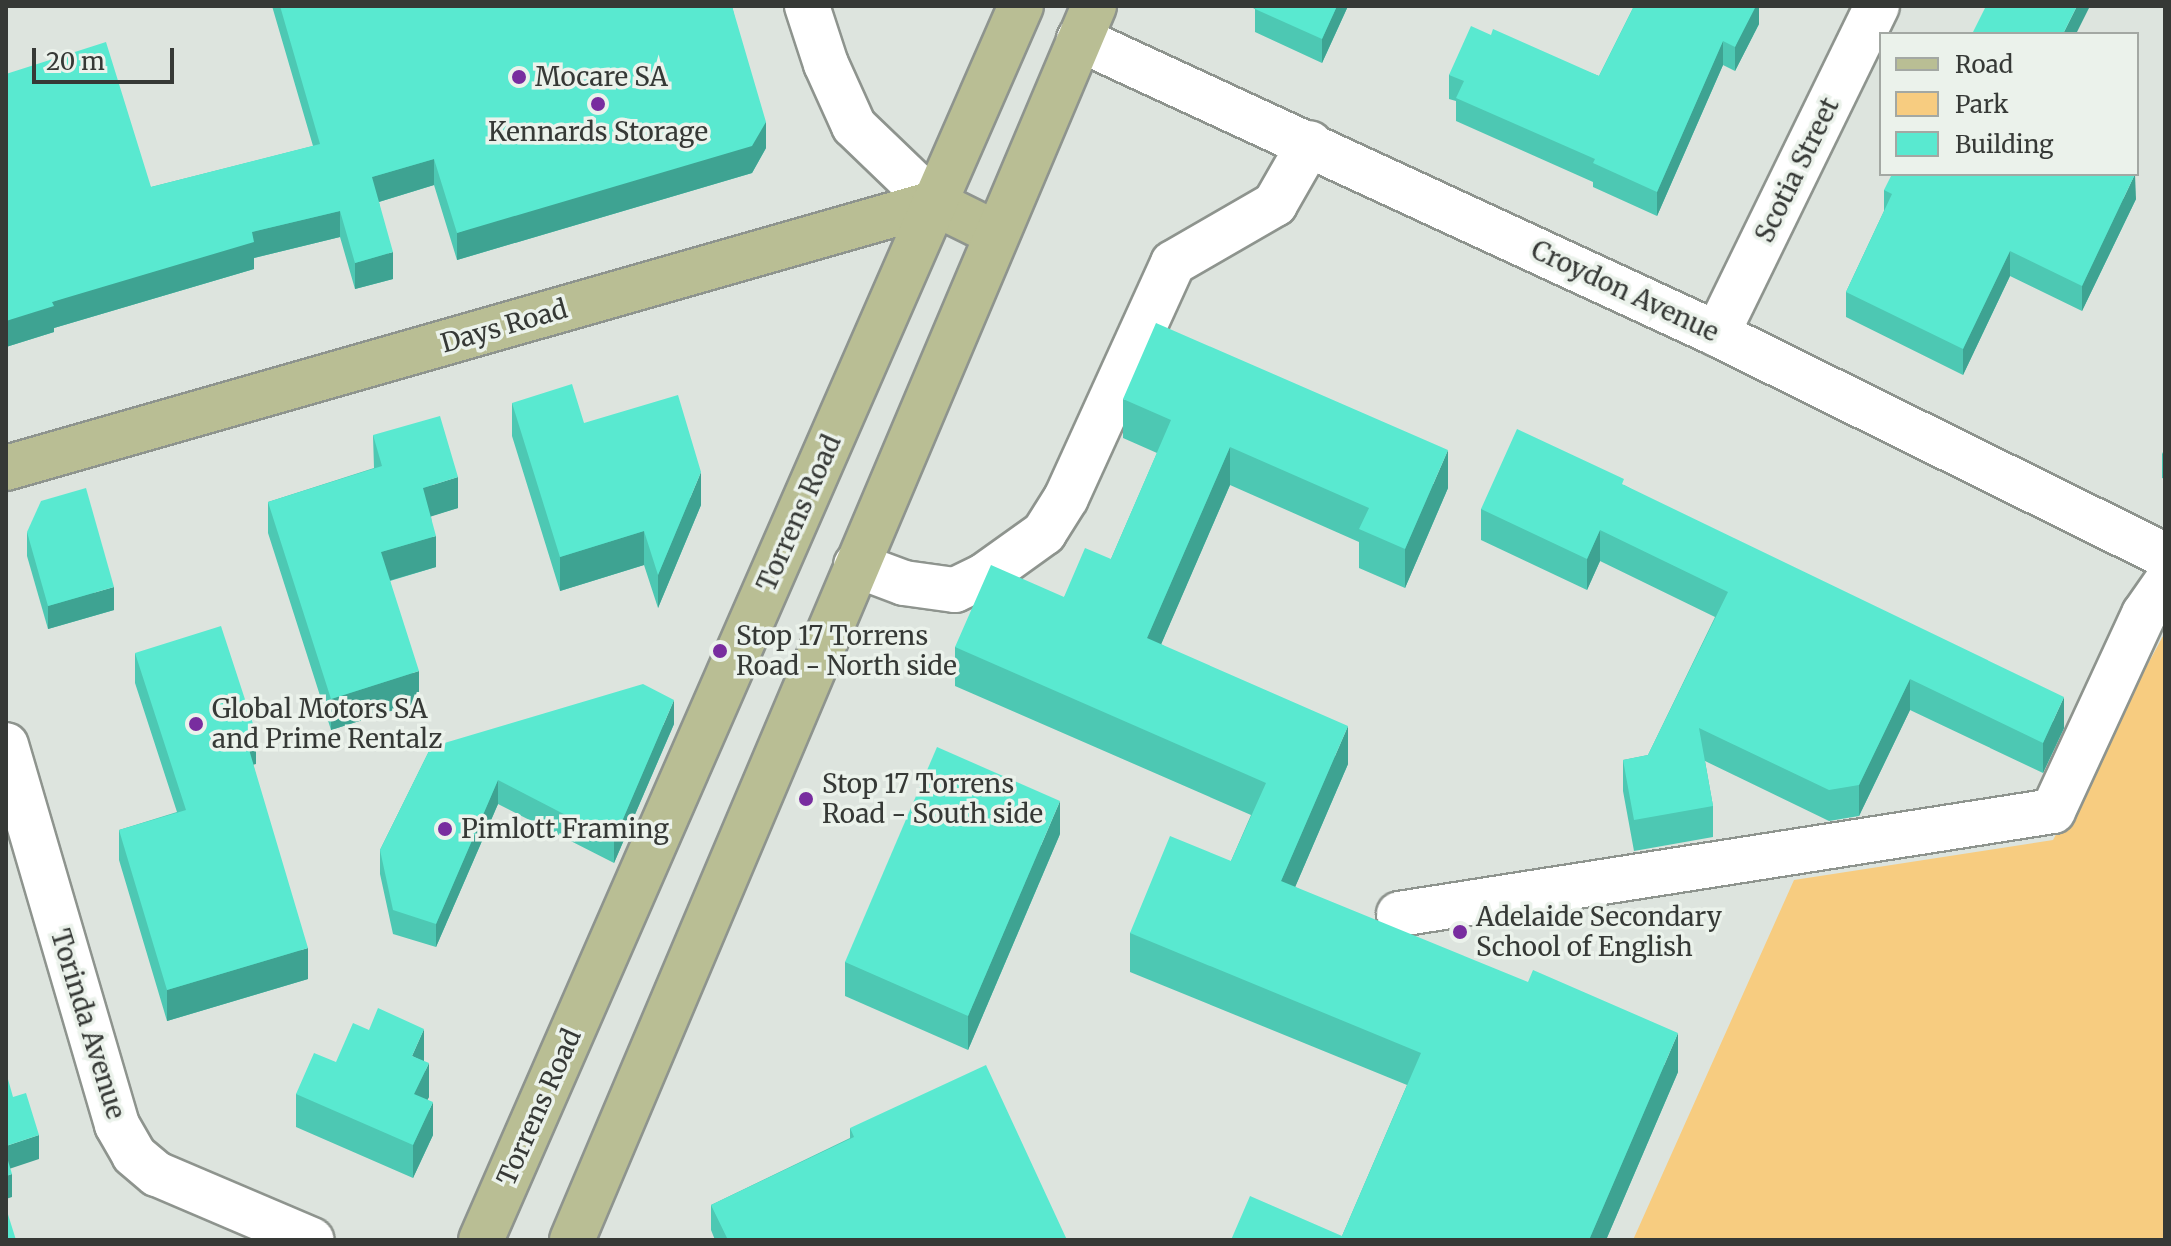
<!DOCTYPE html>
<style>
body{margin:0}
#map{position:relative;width:2171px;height:1246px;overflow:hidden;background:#dde4de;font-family:Merriweather,serif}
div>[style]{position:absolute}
.green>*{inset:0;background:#f7cc80}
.roads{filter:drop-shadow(2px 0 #8e948e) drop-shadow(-2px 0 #8e948e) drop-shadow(0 2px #8e948e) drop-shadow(0 -2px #8e948e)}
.minor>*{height:44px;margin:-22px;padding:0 22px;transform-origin:22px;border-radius:22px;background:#fff}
.major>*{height:44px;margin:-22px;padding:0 22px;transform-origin:22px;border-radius:22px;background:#b9be94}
.wall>*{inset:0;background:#4dc8b3}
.shaded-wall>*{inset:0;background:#3ea392}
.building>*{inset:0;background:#59e9d0}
.dots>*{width:22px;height:22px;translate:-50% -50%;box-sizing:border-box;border:4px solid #ebf2eb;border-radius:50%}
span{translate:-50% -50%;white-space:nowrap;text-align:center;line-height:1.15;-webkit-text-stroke:7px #ebf2eb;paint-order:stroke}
.poi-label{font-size:26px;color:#363936}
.left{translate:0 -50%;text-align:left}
.street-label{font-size:26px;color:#363936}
.frame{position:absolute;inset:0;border:8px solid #363936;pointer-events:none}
.legend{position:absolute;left:1879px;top:32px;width:260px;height:144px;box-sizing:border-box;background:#ebf2eb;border:2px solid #a3a8a3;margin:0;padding:10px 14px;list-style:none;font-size:24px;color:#363936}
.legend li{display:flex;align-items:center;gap:16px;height:40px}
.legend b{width:40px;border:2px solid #a3a8a3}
.scale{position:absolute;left:32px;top:48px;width:142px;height:36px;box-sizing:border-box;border:4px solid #363936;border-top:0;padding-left:10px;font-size:24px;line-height:28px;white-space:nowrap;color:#363936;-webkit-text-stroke:6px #ebf2eb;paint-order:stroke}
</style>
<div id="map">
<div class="green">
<div style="clip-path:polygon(2163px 636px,2165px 1240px,1633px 1240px,1794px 880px,2053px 840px)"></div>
</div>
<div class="roads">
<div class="minor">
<div style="left:807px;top:6px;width:61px;rotate:71.9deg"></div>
<div style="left:826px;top:64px;width:68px;rotate:65.7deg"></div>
<div style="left:854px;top:126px;width:111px;rotate:43.9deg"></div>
<div style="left:1079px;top:39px;width:703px;rotate:24.81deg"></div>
<div style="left:1717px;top:334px;width:500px;rotate:26.3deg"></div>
<div style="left:1717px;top:334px;width:365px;rotate:-64deg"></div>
<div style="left:856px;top:565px;width:51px;rotate:20.6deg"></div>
<div style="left:904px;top:583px;width:51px;rotate:7.8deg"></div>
<div style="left:955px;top:590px;width:32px;rotate:-26deg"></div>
<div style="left:984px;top:576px;width:74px;rotate:-35.6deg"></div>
<div style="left:1044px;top:533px;width:41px;rotate:-57.8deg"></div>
<div style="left:1066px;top:498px;width:258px;rotate:-65.5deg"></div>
<div style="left:1173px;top:263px;width:118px;rotate:-30deg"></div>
<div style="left:1275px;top:204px;width:70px;rotate:-60.2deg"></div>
<div style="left:6px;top:745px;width:396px;rotate:73.7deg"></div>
<div style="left:117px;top:1125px;width:34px;rotate:60deg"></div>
<div style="left:134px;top:1155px;width:30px;rotate:40deg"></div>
<div style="left:157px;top:1174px;width:168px;rotate:23.1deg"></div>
<div style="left:1399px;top:914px;width:662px;rotate:-8.95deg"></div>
<div style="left:2053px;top:811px;width:217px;rotate:-65.2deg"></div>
<div style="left:2144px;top:614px;width:37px;rotate:-55deg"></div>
</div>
<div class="major">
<div style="left:6px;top:468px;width:965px;rotate:-15.94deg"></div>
<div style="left:934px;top:203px;width:70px;rotate:26.2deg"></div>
<div style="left:481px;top:1240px;width:1347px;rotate:-66.37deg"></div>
<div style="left:572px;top:1240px;width:1340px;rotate:-67.07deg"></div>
</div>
</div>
<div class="wall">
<div style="clip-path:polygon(272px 6px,732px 6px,766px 148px,752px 173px,457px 260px,434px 185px,379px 202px,393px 279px,355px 289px,340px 237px,254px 258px,254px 269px,54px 328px,54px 332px,6px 347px,6px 74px,151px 187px,313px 146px)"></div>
<div style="clip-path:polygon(1249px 6px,1348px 6px,1322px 63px,1255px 32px,1255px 9px)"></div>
<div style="clip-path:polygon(1634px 6px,1759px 6px,1759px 24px,1735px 71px,1723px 65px,1657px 216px,1593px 187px,1593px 182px,1456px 121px,1456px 101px,1449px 99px,1449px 75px,1491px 35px,1599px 76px)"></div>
<div style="clip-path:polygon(1884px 190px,2136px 199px,2082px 311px,2010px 276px,1963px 375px,1846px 317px,1846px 292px,1884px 211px)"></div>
<div style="clip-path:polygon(1123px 399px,1448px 488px,1405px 588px,1359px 568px,1359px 542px,1230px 485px,1161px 644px,1348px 764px,1295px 887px,1678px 1072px,1606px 1240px,1231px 1240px,1342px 1236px,1407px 1085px,1130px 972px,1130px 933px,1231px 861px,1251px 815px,955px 686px,955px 647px,1064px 597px,1111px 559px,1157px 453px,1123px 438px)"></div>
<div style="clip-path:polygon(512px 403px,584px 423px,701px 505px,658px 608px,644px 565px,560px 591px,512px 436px)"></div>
<div style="clip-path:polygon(373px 435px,458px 508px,431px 516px,436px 567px,390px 581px,419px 702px,331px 730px,268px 533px,268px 502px,374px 468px)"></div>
<div style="clip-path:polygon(2165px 448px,2165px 479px,2162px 478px,2162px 454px)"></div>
<div style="clip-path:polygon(1624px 485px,2064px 728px,2043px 773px,1910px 710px,1859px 816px,1829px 821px,1705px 761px,1713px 806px,1713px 837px,1634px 851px,1623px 791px,1623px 760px,1648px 755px,1715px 617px,1600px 561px,1587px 590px,1481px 540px,1481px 509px)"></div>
<div style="clip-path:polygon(27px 532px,114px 610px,48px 629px,27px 556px)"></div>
<div style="clip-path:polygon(135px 653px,256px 764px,253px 764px,308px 979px,167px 1021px,119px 860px,119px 830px,177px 812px,135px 683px)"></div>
<div style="clip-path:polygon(674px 724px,614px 863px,498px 804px,436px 947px,393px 934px,380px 874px,380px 850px,431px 747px)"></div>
<div style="clip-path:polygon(1060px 834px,968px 1050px,845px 996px,845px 962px)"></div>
<div style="clip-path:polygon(424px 1061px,429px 1097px,427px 1099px,433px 1135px,413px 1178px,296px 1127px,296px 1094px,336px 1062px)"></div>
<div style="clip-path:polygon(850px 1128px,1067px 1240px,715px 1240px,711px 1230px,711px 1205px,850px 1138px)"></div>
</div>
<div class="shaded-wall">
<div style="clip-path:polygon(1337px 6px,1348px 6px,1322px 63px,1322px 39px)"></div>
<div style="clip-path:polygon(1752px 6px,1759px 6px,1759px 24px,1735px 71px,1735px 47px)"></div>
<div style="clip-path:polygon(2077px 6px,2090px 6px,2076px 34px,2063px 34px)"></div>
<div style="clip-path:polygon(1723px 41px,1723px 65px,1657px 216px,1657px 192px)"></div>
<div style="clip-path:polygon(766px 122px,766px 148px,752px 173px,457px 260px,457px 233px)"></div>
<div style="clip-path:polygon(434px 159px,434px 185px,372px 204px,372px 177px)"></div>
<div style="clip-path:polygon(2135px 174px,2136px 199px,2082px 311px,2082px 286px)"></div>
<div style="clip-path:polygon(340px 211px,340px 237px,254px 258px,254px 269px,54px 328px,54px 332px,6px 347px,6px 321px,52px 302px,252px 232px)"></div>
<div style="clip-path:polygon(2010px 251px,2010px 276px,1963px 375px,1963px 349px)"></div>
<div style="clip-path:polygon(393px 252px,393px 279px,355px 289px,355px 263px)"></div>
<div style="clip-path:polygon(1230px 447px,1230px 485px,1147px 677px,1147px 638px)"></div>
<div style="clip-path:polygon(1448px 450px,1448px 488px,1405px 588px,1405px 549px)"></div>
<div style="clip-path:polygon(701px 472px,701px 505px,658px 608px,658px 575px)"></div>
<div style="clip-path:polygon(458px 477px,458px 508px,423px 519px,423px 488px)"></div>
<div style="clip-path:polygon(1600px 530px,1600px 561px,1587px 590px,1587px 559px)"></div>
<div style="clip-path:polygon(644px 531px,644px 565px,560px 591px,560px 557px)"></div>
<div style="clip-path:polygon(436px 536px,436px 567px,381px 583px,381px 552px)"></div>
<div style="clip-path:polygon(114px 587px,114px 610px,48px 629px,48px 606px)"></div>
<div style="clip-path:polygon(419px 671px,419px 702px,331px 730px,331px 699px)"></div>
<div style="clip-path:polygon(1910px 679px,1910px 710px,1859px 816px,1859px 785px)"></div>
<div style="clip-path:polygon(2064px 697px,2064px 728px,2043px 773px,2043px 743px)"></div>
<div style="clip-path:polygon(674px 700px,674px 724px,614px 863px,614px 840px)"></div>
<div style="clip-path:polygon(1348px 726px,1348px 764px,1281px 920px,1281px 881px)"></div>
<div style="clip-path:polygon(256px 733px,256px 764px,245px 767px,245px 736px)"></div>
<div style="clip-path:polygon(498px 780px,498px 804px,436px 947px,436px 924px)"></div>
<div style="clip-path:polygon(1060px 801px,1060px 834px,968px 1050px,968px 1016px)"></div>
<div style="clip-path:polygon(308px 948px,308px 979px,167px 1021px,167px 990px)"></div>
<div style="clip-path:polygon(424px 1029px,424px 1062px,412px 1056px)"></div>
<div style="clip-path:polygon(1678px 1033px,1678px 1072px,1606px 1240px,1589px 1240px)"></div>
<div style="clip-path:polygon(429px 1063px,429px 1097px,414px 1127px,414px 1094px)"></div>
<div style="clip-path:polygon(433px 1102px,433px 1135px,413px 1178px,413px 1145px)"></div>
<div style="clip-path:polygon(39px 1135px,39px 1159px,6px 1170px,6px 1146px)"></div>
<div style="clip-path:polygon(12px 1174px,12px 1197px,6px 1199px,6px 1176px)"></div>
</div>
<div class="building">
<div style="clip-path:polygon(280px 6px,732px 6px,766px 122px,752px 146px,457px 233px,434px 159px,372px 177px,393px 252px,355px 263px,340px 211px,252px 232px,254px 242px,52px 302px,54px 306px,6px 321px,6px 74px,106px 42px,151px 187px,320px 144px)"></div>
<div style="clip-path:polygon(1256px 6px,1337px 6px,1322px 39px,1255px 9px)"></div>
<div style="clip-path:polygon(1634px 6px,1756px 6px,1735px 47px,1723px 41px,1657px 192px,1593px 163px,1595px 159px,1456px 98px,1464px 81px,1449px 75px,1471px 26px,1491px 35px,1493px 29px,1599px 76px)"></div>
<div style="clip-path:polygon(1986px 6px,2077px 6px,2063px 34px,1972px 34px)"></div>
<div style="clip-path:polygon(1892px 174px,2135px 174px,2082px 286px,2010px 251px,1963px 349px,1846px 292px,1892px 194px,1884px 190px)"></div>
<div style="clip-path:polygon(1156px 323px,1448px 450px,1405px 549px,1359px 529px,1369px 508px,1230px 447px,1147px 638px,1348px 726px,1281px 881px,1528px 982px,1533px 970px,1678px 1033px,1589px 1240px,1231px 1240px,1250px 1196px,1342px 1236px,1421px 1053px,1130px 933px,1170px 836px,1231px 861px,1266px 783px,955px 647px,991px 565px,1064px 597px,1085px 548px,1111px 559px,1171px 420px,1123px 399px)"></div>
<div style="clip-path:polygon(572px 384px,584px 423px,678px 395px,701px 472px,658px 575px,644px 531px,560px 557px,512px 403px)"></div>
<div style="clip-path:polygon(440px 416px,458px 477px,423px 488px,436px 536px,381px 552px,419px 671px,331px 699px,268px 502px,382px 466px,373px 435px)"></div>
<div style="clip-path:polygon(1517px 429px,1624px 479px,1622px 484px,2064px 697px,2043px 743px,1910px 679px,1859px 785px,1829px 790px,1699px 728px,1713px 806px,1634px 820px,1623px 760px,1648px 755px,1728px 592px,1600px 530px,1587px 559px,1481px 509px)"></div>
<div style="clip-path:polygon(86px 488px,114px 587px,48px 606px,27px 532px,41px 501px)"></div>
<div style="clip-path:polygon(221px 626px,256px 733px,245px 736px,308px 948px,167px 990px,119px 830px,186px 810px,135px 653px)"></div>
<div style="clip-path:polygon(643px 684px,674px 700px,614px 840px,498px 780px,436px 924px,393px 910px,380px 850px,431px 747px)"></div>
<div style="clip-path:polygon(937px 747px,1060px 801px,968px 1016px,845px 962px)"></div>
<div style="clip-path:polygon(378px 1008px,424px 1029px,412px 1056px,429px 1063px,414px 1094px,433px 1102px,413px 1145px,296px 1094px,314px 1053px,336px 1062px,353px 1023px,369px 1030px)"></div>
<div style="clip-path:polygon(986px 1065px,1067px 1240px,728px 1240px,711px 1205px,854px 1137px,850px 1128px)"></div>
<div style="clip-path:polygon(6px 1072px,13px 1097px,26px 1093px,39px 1135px,6px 1146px)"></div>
<div style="clip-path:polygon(6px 1154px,12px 1174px,6px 1176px)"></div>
<div style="clip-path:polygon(6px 1208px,16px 1240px,6px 1240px)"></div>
</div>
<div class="dots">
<div style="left:519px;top:77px;background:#782d9f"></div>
<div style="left:598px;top:104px;background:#782d9f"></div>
<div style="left:720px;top:651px;background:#782d9f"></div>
<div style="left:196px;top:724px;background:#782d9f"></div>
<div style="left:806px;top:799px;background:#782d9f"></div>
<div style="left:445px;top:829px;background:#782d9f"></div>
<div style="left:1460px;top:932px;background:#782d9f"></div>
</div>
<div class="poi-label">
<span class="left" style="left:535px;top:77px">Mocare SA</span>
<span style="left:598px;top:132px">Kennards Storage</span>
<span class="left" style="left:736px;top:651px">Stop 17 Torrens<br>Road - North side</span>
<span class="left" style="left:212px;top:724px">Global Motors SA<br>and Prime Rentalz</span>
<span class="left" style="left:822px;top:799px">Stop 17 Torrens<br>Road - South side</span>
<span class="left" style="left:461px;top:829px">Pimlott Framing</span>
<span class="left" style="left:1476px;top:932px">Adelaide Secondary<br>School of English</span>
</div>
<div class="street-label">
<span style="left:1797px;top:170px;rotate:-64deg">Scotia Street</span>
<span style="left:1625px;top:291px;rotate:25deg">Croydon Avenue</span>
<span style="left:504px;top:326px;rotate:-16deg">Days Road</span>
<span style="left:799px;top:513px;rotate:-66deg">Torrens Road</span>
<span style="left:88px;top:1024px;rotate:73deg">Torinda Avenue</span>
<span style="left:539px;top:1107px;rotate:-66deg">Torrens Road</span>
</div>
<div class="frame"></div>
<ul class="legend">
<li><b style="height:10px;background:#b9be94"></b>Road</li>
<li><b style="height:22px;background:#f7cc80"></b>Park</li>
<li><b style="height:22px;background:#59e9d0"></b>Building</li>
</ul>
<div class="scale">20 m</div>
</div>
